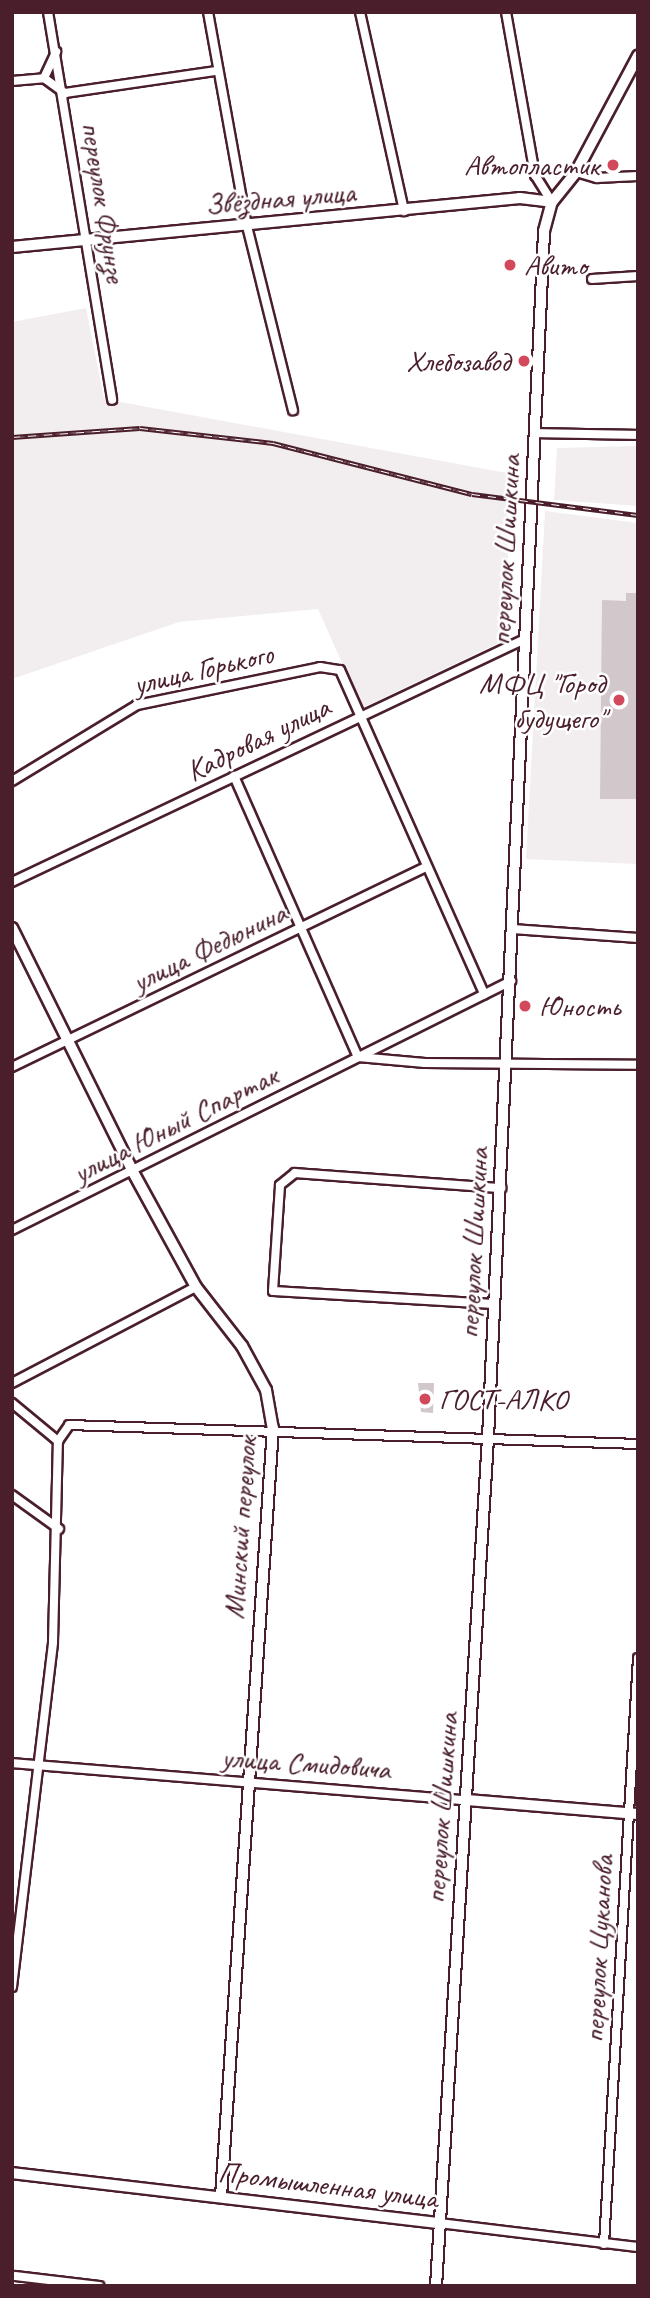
<!DOCTYPE html>
<meta charset="utf-8">
<style>
body{margin:0}
#map{position:relative;width:650px;height:2298px;overflow:hidden;background:#fff;font-family:Caveat,sans-serif}
div>[style]{position:absolute}
.built>*{inset:0;background:#f2eeef}
.building>*{inset:0;background:#d2c7cb}
.roads{filter:drop-shadow(2px 0 #4a1f2b) drop-shadow(-2px 0 #4a1f2b) drop-shadow(0 2px #4a1f2b) drop-shadow(0 -2px #4a1f2b)}
.minor>*{height:8px;margin:-4px;padding:0 4px;transform-origin:4px;border-radius:4px;background:#fff}
.tertiary>*{height:10px;margin:-5px;padding:0 5px;transform-origin:5px;border-radius:5px;background:#fff}
.secondary>*{height:10px;margin:-5px;padding:0 5px;transform-origin:5px;border-radius:5px;background:#fff}
.rail>*{height:5px;margin-top:-2.5px;transform-origin:0;background:repeating-linear-gradient(90deg,#fff 0 8px,#4a1f2b 0 16px);box-sizing:border-box;border-block:2px solid #4a1f2b}
.dots>*{width:19px;height:19px;translate:-50% -50%;box-sizing:border-box;border:4px solid #fff;border-radius:50%}
span{translate:-50% -50%;white-space:nowrap;text-align:center;line-height:1.15;-webkit-text-stroke:5px #fff;paint-order:stroke}
.poi-label{font-size:30px;color:#4a1f2b}
.right{translate:-100% -50%;text-align:right}
.left{translate:0 -50%;text-align:left}
.street-label{font-size:30px;color:#4a1f2b}
.frame{position:absolute;inset:0;border:14px solid #4a1f2b;pointer-events:none}
</style>
<div id="map">
<div class="built">
<div style="clip-path:polygon(86px 308px,104px 399px,507px 473px,509px 638px,362px 708px,318px 609px,179px 622px,12px 679px,12px 322px)"></div>
<div style="clip-path:polygon(638px 446px,638px 506px,554px 500px,557px 448px)"></div>
<div style="clip-path:polygon(545px 511px,638px 523px,638px 864px,526px 859px)"></div>
</div>
<div class="building">
<div style="clip-path:polygon(626px 593px,638px 593px,638px 799px,600px 799px,602px 600px,626px 601px)"></div>
<div style="clip-path:polygon(418px 1383px,434px 1383px,433px 1413px,421px 1412px)"></div>
</div>
<div class="roads">
<div class="minor">
<div style="left:48px;top:12px;width:393px;rotate:80.6deg"></div>
<div style="left:208px;top:12px;width:218px;rotate:79.7deg"></div>
<div style="left:247px;top:226px;width:190px;rotate:76deg"></div>
<div style="left:360px;top:12px;width:204px;rotate:77.5deg"></div>
<div style="left:506px;top:12px;width:166px;rotate:79.9deg"></div>
<div style="left:535px;top:175px;width:32px;rotate:58deg"></div>
<div style="left:44px;top:78px;width:29px;rotate:-65deg"></div>
<div style="left:12px;top:81px;width:32px;rotate:-5deg"></div>
<div style="left:44px;top:78px;width:26px;rotate:36deg"></div>
<div style="left:65px;top:93px;width:153px;rotate:-8.3deg"></div>
<div style="left:576px;top:172px;width:22px;rotate:16deg"></div>
<div style="left:597px;top:178px;width:41px;rotate:-2.8deg"></div>
<div style="left:592px;top:279px;width:46px;rotate:-3.7deg"></div>
<div style="left:535px;top:433px;width:103px;rotate:1.1deg"></div>
<div style="left:234px;top:776px;width:307px;rotate:66.2deg"></div>
<div style="left:358px;top:1057px;width:67px;rotate:5.1deg"></div>
<div style="left:425px;top:1063px;width:213px;rotate:0.5deg"></div>
<div style="left:12px;top:781px;width:146px;rotate:-31.3deg"></div>
<div style="left:137px;top:705px;width:187px;rotate:-11.7deg"></div>
<div style="left:320px;top:667px;width:20px;rotate:9deg"></div>
<div style="left:340px;top:670px;width:355px;rotate:66deg"></div>
<div style="left:12px;top:882px;width:568px;rotate:-25.35deg"></div>
<div style="left:513px;top:929px;width:125px;rotate:4.1deg"></div>
<div style="left:12px;top:1067px;width:460px;rotate:-25.8deg"></div>
<div style="left:12px;top:1230px;width:558px;rotate:-26.52deg"></div>
<div style="left:494px;top:1304px;width:221px;rotate:-176.6deg"></div>
<div style="left:273px;top:1291px;width:106px;rotate:-86.2deg"></div>
<div style="left:280px;top:1185px;width:19px;rotate:-39deg"></div>
<div style="left:295px;top:1173px;width:207px;rotate:4.2deg"></div>
<div style="left:12px;top:1383px;width:208px;rotate:-27.6deg"></div>
<div style="left:12px;top:1403px;width:60px;rotate:39.6deg"></div>
<div style="left:58px;top:1441px;width:19px;rotate:-55deg"></div>
<div style="left:69px;top:1425px;width:569px;rotate:1.91deg"></div>
<div style="left:12px;top:1495px;width:58px;rotate:35.9deg"></div>
<div style="left:12px;top:1763px;width:456px;rotate:4.7deg"></div>
<div style="left:12px;top:1987px;width:347px;rotate:-83.2deg"></div>
<div style="left:53px;top:1642px;width:201px;rotate:-88.6deg"></div>
<div style="left:439px;top:2223px;width:200px;rotate:6.9deg"></div>
<div style="left:604px;top:2244px;width:587px;rotate:-86.68deg"></div>
<div style="left:15px;top:2276px;width:85px;rotate:6.8deg"></div>
</div>
<div class="tertiary">
<div style="left:12px;top:928px;width:272px;rotate:63.6deg"></div>
<div style="left:133px;top:1172px;width:131px;rotate:61.3deg"></div>
<div style="left:196px;top:1287px;width:75px;rotate:52.1deg"></div>
<div style="left:242px;top:1346px;width:50px;rotate:61.4deg"></div>
<div style="left:266px;top:1390px;width:39px;rotate:80deg"></div>
<div style="left:273px;top:1428px;width:771px;rotate:93.87deg"></div>
<div style="left:466px;top:1800px;width:173px;rotate:4.7deg"></div>
</div>
<div class="secondary">
<div style="left:12px;top:247px;width:510px;rotate:-5.51deg"></div>
<div style="left:520px;top:198px;width:32px;rotate:7deg"></div>
<div style="left:12px;top:2173px;width:430px;rotate:6.7deg"></div>
<div style="left:436px;top:2286px;width:850px;rotate:-86.49deg"></div>
<div style="left:488px;top:1438px;width:1208px;rotate:-87.34deg"></div>
<div style="left:544px;top:231px;width:30px;rotate:-75deg"></div>
<div style="left:552px;top:202px;width:38px;rotate:-51deg"></div>
<div style="left:576px;top:172px;width:132px;rotate:-61.9deg"></div>
</div>
</div>
<div class="rail">
<div style="left:12px;top:437px;width:128px;rotate:-4deg"></div>
<div style="left:140px;top:428px;width:134px;rotate:6.4deg"></div>
<div style="left:273px;top:443px;width:205px;rotate:14.4deg"></div>
<div style="left:472px;top:494px;width:167px;rotate:7.2deg"></div>
</div>
<div class="dots">
<div style="left:613px;top:165px;background:#d1495b"></div>
<div style="left:510px;top:265px;background:#d1495b"></div>
<div style="left:524px;top:361px;background:#d1495b"></div>
<div style="left:619px;top:700px;background:#d1495b"></div>
<div style="left:525px;top:1006px;background:#d1495b"></div>
<div style="left:425px;top:1399px;background:#d1495b"></div>
</div>
<div class="poi-label">
<span class="right" style="left:599px;top:165px">Автопластик</span>
<span class="left" style="left:524px;top:265px">Авито</span>
<span class="right" style="left:510px;top:361px">Хлебозавод</span>
<span class="right" style="left:605px;top:700px">МФЦ "Город<br>будущего"</span>
<span class="left" style="left:539px;top:1006px">Юность</span>
<span class="left" style="left:439px;top:1399px">ГОСТ-АЛКО</span>
</div>
<div class="street-label">
<span style="left:280px;top:198px;rotate:-5deg">Звёздная улица</span>
<span style="left:104px;top:202px;rotate:81deg">переулок Фрунзе</span>
<span style="left:505px;top:550px;rotate:-87deg">переулок Шишкина</span>
<span style="left:203px;top:669px;rotate:-13deg">улица Горького</span>
<span style="left:258px;top:739px;rotate:-26deg">Кадровая улица</span>
<span style="left:209px;top:947px;rotate:-26deg">улица Федюнина</span>
<span style="left:175px;top:1124px;rotate:-27deg">улица Юный Спартак</span>
<span style="left:473px;top:1243px;rotate:-87deg">переулок Шишкина</span>
<span style="left:240px;top:1528px;rotate:-86deg">Минский переулок</span>
<span style="left:306px;top:1763px;rotate:4deg">улица Смидовича</span>
<span style="left:441px;top:1808px;rotate:-86deg">переулок Шишкина</span>
<span style="left:598px;top:1949px;rotate:-87deg">переулок Цуканова</span>
<span style="left:328px;top:2185px;rotate:7deg">Промышленная улица</span>
</div>
<div class="frame"></div>
</div>
